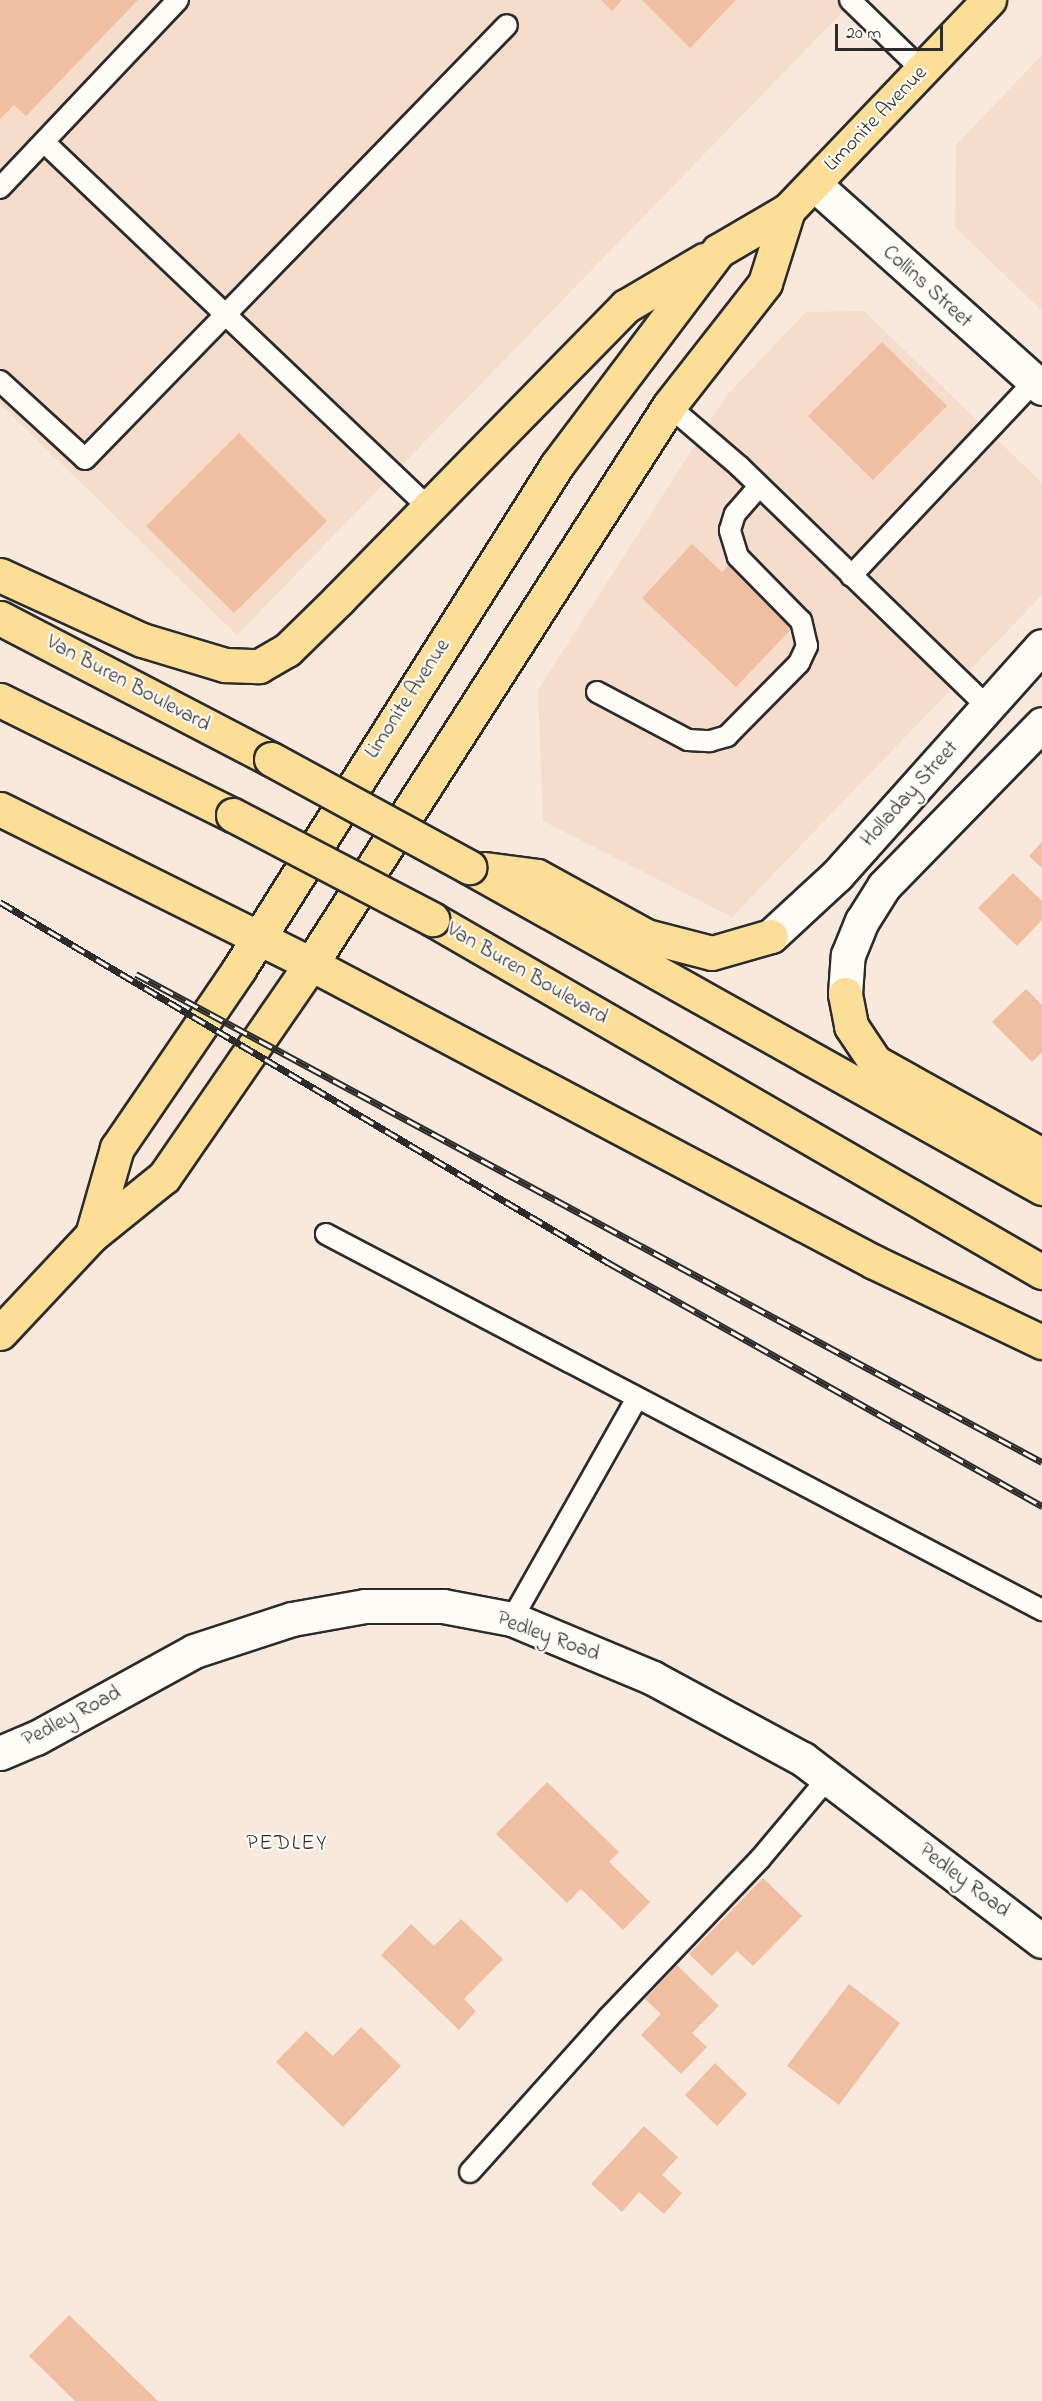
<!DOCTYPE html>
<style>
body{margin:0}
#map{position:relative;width:1042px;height:2401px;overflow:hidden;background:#f9e9dd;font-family:"Indie Flower",sans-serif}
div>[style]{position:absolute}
.built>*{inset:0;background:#f6dccb}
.building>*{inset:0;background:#f0bea1}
.roads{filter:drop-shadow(2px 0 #2b2b2b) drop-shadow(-2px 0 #2b2b2b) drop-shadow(0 2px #2b2b2b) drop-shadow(0 -2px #2b2b2b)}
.lane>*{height:20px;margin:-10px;padding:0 10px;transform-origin:10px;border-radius:10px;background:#fdfcf7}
.street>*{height:33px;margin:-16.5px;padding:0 16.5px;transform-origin:16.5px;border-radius:16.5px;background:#fdfcf7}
.secondary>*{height:33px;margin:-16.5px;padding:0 16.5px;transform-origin:16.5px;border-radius:16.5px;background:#fdfcf7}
.primary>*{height:33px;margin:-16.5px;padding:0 16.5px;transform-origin:16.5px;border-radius:16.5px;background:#fcde96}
.rail>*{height:7px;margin-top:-3.5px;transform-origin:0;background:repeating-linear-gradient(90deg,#fdfcf7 0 14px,#2b2b2b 0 28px);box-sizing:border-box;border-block:2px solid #2b2b2b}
.bridges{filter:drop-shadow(2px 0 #2b2b2b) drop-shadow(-2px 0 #2b2b2b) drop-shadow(0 2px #2b2b2b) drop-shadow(0 -2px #2b2b2b)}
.primary-bridge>*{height:33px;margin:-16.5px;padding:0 16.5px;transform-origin:16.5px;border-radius:16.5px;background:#fcde96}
span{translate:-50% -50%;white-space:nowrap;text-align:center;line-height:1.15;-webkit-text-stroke:4.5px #fdfcf7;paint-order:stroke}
.street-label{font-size:21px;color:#2b2b2b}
.neighbourhood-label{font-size:22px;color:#2b2b2b;letter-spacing:1.5px}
.scale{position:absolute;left:835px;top:24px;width:108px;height:27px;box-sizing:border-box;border:3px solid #2b2b2b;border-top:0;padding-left:8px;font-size:18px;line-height:21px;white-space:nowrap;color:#2b2b2b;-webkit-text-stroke:4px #fdfcf7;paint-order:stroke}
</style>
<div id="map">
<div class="built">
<div style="clip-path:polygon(0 0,854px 0,237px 635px,0 404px)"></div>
<div style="clip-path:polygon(1042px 55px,1042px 311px,955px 227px,956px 145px)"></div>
<div style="clip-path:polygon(864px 311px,1042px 483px,1042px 595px,732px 917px,543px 821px,538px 690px,727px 395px,806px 312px)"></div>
</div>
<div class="building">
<div style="clip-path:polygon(0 0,138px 0,26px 116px,14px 105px,0 119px)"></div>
<div style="clip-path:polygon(601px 0,622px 0,612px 11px)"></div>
<div style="clip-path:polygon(642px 0,736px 0,690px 48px)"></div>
<div style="clip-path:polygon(882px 342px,947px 406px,873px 480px,808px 416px)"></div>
<div style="clip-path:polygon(239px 433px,327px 521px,234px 613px,146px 526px)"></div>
<div style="clip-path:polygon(692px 544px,722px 572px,730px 564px,794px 626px,736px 687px,642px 598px)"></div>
<div style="clip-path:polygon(1042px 842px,1042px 868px,1029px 856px)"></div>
<div style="clip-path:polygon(1013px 873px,1042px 901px,1042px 920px,1017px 946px,978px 908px)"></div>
<div style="clip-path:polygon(1026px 989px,1042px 1005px,1042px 1052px,1032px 1062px,992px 1022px)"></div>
<div style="clip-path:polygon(547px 1782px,619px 1852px,609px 1862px,650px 1902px,623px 1930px,581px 1889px,567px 1903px,496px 1834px)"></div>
<div style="clip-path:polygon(763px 1878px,802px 1916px,753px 1966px,737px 1951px,712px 1976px,689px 1954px)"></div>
<div style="clip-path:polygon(461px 1919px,503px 1959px,464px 1999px,476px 2011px,459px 2030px,381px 1955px,411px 1924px,434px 1946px)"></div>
<div style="clip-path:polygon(677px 1965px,719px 2006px,692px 2033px,707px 2047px,681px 2074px,641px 2035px,661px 2014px,645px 1999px)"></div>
<div style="clip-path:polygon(849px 1984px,900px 2023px,839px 2105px,787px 2066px)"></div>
<div style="clip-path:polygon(361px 2027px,401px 2066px,343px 2127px,276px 2062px,306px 2031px,333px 2056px)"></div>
<div style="clip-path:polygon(715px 2063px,747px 2094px,717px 2126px,685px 2095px)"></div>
<div style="clip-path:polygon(644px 2126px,678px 2157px,662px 2175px,682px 2193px,664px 2214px,639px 2192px,622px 2212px,591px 2184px)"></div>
<div style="clip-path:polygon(69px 2315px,158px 2401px,75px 2401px,29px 2356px)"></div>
</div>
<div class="roads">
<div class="lane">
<div style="left:850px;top:0;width:100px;rotate:44.2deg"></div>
<div style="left:44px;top:142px;width:533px;rotate:43.55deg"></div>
<div style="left:0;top:188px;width:259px;rotate:-46.6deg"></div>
<div style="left:0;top:381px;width:115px;rotate:42.5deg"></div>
<div style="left:85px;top:459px;width:605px;rotate:-45.8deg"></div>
<div style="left:669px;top:406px;width:92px;rotate:40.6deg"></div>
<div style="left:739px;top:466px;width:347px;rotate:44.1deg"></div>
<div style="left:851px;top:576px;width:267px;rotate:-46.7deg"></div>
<div style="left:597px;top:692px;width:103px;rotate:27.8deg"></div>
<div style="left:688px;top:740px;width:22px;rotate:3deg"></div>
<div style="left:710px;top:741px;width:18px;rotate:-16deg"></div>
<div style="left:727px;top:736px;width:103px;rotate:-45.4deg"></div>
<div style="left:799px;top:663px;width:19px;rotate:-65deg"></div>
<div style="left:807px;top:646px;width:26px;rotate:-103deg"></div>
<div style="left:801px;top:621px;width:90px;rotate:-134.5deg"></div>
<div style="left:738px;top:557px;width:28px;rotate:-107deg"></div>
<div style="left:730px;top:530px;width:17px;rotate:-73deg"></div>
<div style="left:735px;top:514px;width:37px;rotate:-49deg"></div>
<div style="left:326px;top:1234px;width:809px;rotate:27.71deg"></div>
<div style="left:512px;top:1619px;width:254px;rotate:-60.5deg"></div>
<div style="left:470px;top:2172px;width:207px;rotate:-48.1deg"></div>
<div style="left:608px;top:2018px;width:220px;rotate:-46.3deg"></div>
<div style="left:760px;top:1859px;width:106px;rotate:-50deg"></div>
</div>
<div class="street">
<div style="left:814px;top:184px;width:306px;rotate:41.8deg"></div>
<div style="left:771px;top:936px;width:90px;rotate:-42.7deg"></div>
<div style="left:837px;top:875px;width:307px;rotate:-48.2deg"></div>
<div style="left:845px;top:994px;width:39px;rotate:-86deg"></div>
<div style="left:848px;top:955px;width:37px;rotate:-68deg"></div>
<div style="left:862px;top:921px;width:41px;rotate:-57.8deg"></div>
<div style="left:884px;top:886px;width:226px;rotate:-45.7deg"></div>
</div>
<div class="secondary">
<div style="left:0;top:1753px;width:39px;rotate:-23deg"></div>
<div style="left:36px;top:1738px;width:180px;rotate:-28.8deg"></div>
<div style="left:194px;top:1651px;width:103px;rotate:-18.1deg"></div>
<div style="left:292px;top:1619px;width:74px;rotate:-10.1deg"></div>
<div style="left:365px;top:1606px;width:78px"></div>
<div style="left:443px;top:1606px;width:70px;rotate:10.7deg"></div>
<div style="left:512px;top:1619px;width:153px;rotate:22.7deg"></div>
<div style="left:653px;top:1678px;width:170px;rotate:28.4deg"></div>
<div style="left:803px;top:1759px;width:300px;rotate:37.3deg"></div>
</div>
<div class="primary">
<div style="left:0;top:575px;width:156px;rotate:24.6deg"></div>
<div style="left:142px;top:640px;width:87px;rotate:16.8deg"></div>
<div style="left:225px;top:665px;width:34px;rotate:2deg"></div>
<div style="left:259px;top:666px;width:32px;rotate:-30deg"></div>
<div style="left:287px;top:650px;width:73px;rotate:-44.4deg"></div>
<div style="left:339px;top:599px;width:410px;rotate:-45.6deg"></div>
<div style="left:626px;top:306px;width:91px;rotate:-30.5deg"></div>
<div style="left:0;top:618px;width:305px;rotate:27.5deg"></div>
<div style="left:0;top:700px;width:260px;rotate:26.3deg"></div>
<div style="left:0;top:809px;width:347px;rotate:26.5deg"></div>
<div style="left:311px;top:964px;width:637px;rotate:27.89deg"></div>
<div style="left:874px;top:1262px;width:186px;rotate:25.5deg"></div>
<div style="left:469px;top:867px;width:657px;rotate:29.26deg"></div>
<div style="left:485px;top:869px;width:52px;rotate:7.7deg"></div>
<div style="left:537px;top:876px;width:124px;rotate:28.8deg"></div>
<div style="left:646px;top:936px;width:68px;rotate:14.4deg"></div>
<div style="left:712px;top:953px;width:61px;rotate:-16.1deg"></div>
<div style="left:432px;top:919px;width:705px;rotate:30.06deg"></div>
<div style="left:845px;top:994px;width:33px;rotate:79deg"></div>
<div style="left:851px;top:1026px;width:43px;rotate:56.3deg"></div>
<div style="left:875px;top:1062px;width:191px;rotate:29.1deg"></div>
<div style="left:92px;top:1235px;width:91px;rotate:-74deg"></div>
<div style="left:117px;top:1148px;width:217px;rotate:-55.7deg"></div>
<div style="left:239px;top:969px;width:596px;rotate:-57.75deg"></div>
<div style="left:557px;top:465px;width:268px;rotate:-53deg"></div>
<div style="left:718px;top:251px;width:81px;rotate:-30.4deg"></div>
<div style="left:788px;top:210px;width:291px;rotate:-46.3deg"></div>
<div style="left:0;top:1333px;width:134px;rotate:-46.8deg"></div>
<div style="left:92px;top:1235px;width:92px;rotate:-38.9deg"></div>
<div style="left:164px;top:1177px;width:259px;rotate:-55.4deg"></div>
<div style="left:311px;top:964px;width:663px;rotate:-57.32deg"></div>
<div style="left:669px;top:406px;width:156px;rotate:-52deg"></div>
<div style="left:765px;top:283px;width:77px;rotate:-72.5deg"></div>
</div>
</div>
<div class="rail">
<div style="left:0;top:902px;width:708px;rotate:30.66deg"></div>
<div style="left:609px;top:1263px;width:497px;rotate:29.3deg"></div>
<div style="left:136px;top:974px;width:1029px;rotate:28.31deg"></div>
</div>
<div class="bridges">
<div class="primary-bridge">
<div style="left:271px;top:759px;width:226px;rotate:28.6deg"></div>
<div style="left:233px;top:815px;width:225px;rotate:27.6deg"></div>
</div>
</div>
<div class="street-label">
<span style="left:876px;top:119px;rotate:-46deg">Limonite Avenue</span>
<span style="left:927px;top:287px;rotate:42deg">Collins Street</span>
<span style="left:128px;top:684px;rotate:28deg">Van Buren Boulevard</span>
<span style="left:408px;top:699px;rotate:-57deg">Limonite Avenue</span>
<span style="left:910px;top:794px;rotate:-48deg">Holladay Street</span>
<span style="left:527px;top:974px;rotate:30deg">Van Buren Boulevard</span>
<span style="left:548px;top:1637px;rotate:20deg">Pedley Road</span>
<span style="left:72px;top:1717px;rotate:-28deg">Pedley Road</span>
<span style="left:964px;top:1881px;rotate:37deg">Pedley Road</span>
</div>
<div class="neighbourhood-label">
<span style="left:287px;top:1845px">PEDLEY</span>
</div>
<div class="scale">20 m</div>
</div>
